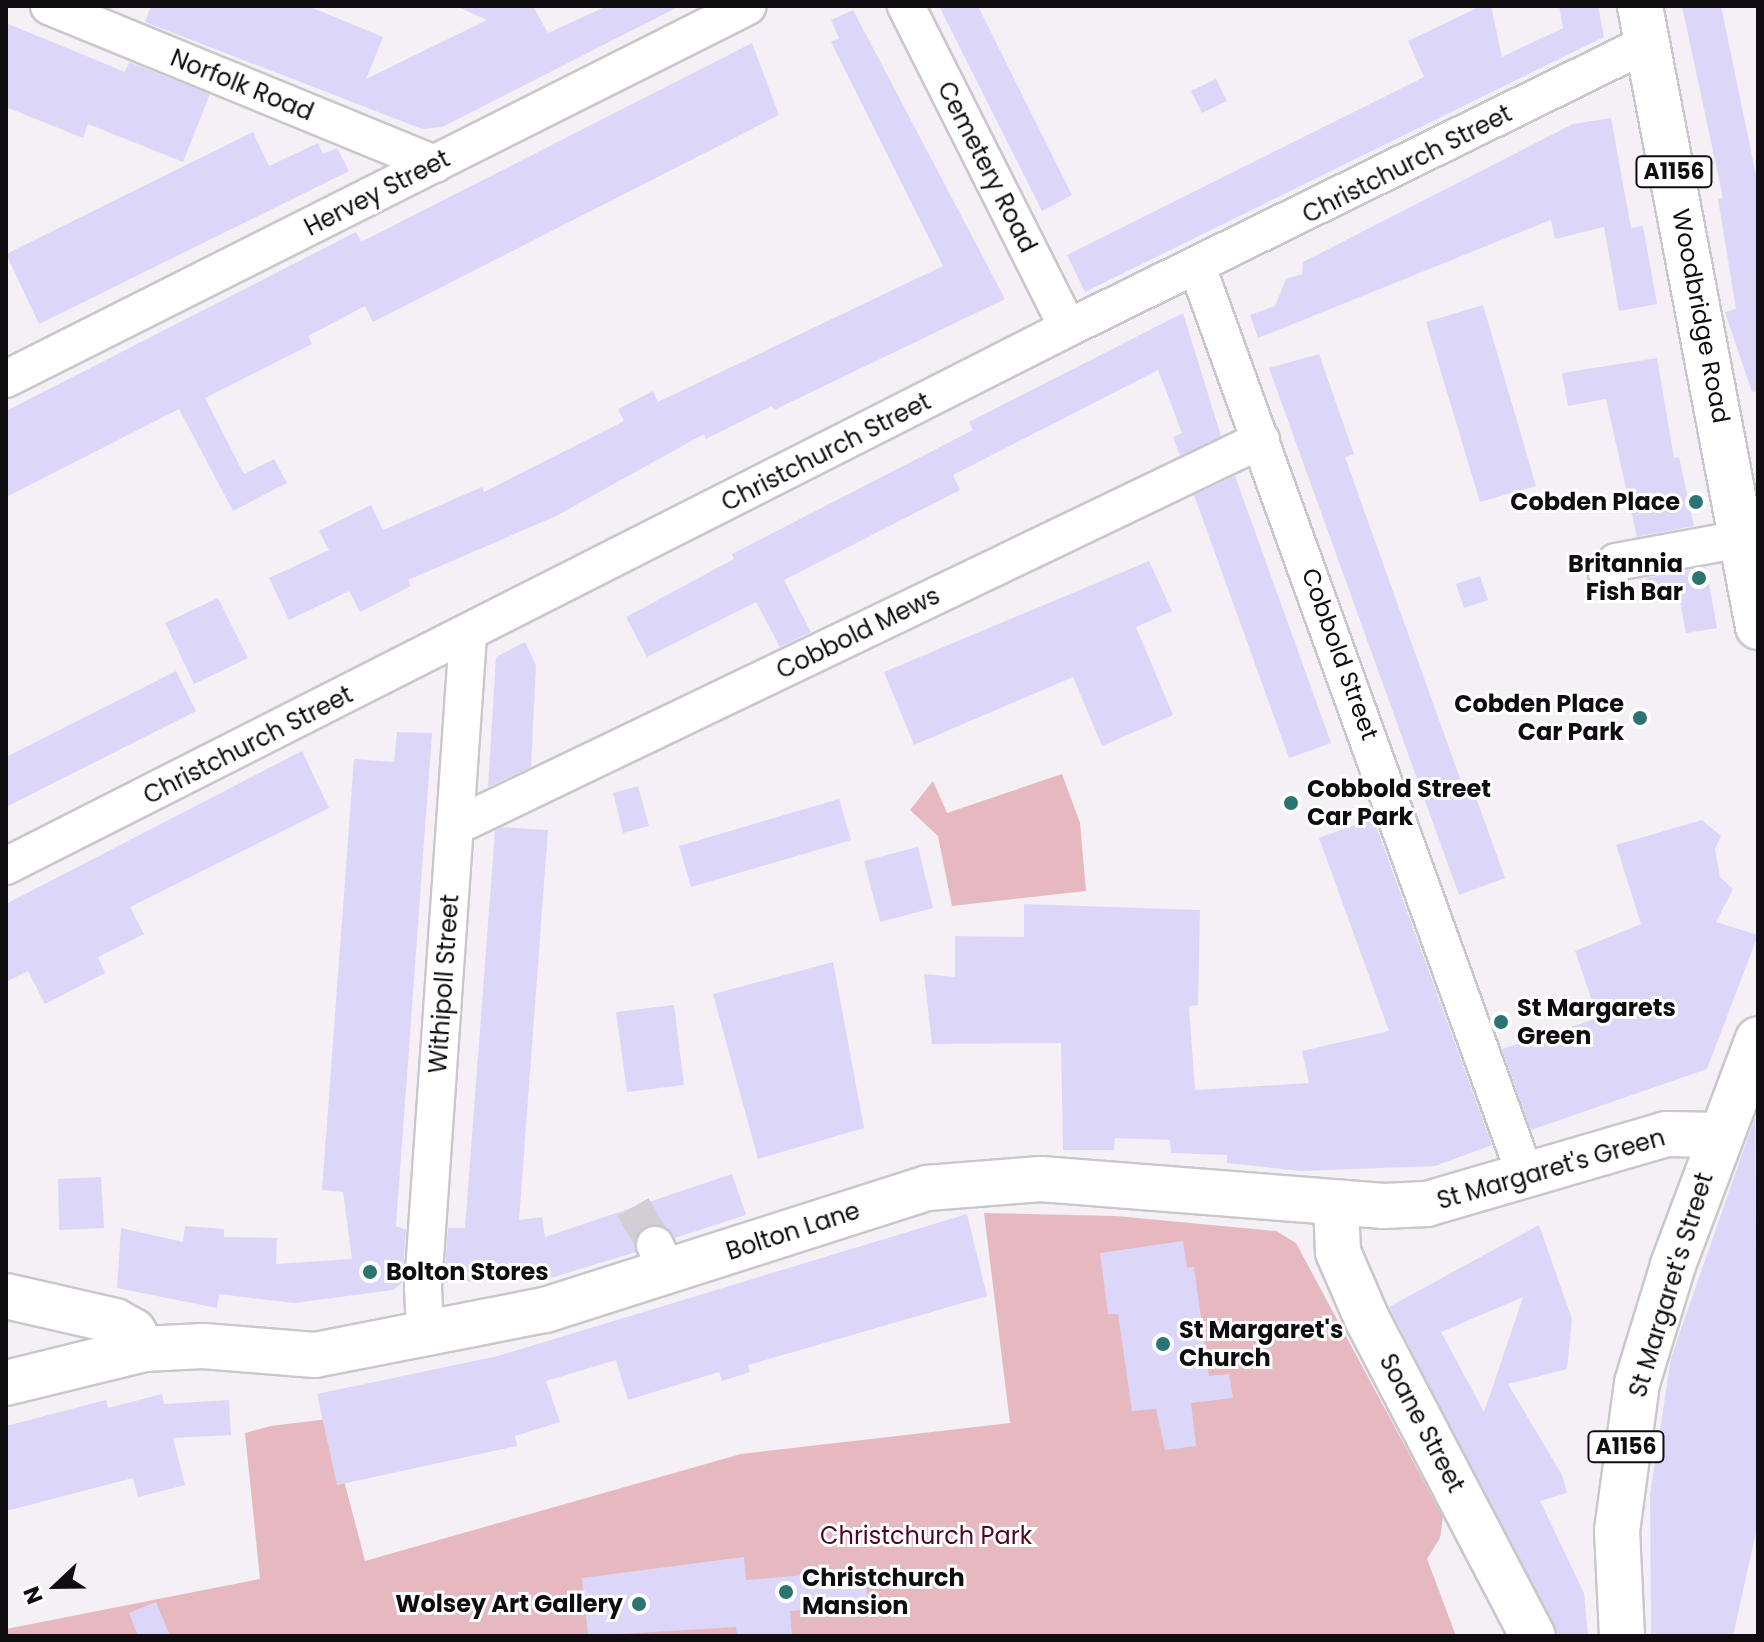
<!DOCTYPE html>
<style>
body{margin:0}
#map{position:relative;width:1764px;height:1642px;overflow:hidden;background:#f4f0f6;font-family:Poppins,sans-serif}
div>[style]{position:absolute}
.green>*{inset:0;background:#e6b9c0}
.building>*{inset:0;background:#dcd7f8}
.street-tunnel>*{height:36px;margin-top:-18px;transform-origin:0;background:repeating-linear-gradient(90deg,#d2ced3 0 36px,transparent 0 54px)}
.roads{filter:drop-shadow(2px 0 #cac7cc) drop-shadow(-2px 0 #cac7cc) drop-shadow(0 2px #cac7cc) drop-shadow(0 -2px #cac7cc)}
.street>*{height:36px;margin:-18px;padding:0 18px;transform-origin:18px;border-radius:18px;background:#fff}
.secondary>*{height:44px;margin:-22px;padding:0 22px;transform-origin:22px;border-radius:22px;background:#fff}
.primary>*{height:44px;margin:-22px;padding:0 22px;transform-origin:22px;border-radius:22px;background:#fff}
.dots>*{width:22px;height:22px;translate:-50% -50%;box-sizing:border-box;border:4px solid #fff;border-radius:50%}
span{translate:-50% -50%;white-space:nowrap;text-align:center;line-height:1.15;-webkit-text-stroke:6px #fff;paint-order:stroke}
.shield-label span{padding:2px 6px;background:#fff;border:2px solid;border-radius:6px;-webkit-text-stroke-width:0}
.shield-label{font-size:22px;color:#0f0d0f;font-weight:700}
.street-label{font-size:24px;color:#0f0d0f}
.poi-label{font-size:24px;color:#0f0d0f;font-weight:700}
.right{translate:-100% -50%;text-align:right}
.left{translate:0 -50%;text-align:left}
.park-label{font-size:24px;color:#50051f}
.frame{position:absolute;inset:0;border:8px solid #0f0d0f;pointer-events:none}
.north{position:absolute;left:16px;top:1546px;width:80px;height:80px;-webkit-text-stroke:6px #fff;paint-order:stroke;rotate:248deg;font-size:22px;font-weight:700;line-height:32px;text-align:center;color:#0f0d0f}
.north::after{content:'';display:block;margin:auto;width:28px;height:36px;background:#0f0d0f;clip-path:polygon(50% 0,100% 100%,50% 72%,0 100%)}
</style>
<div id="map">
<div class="green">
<div style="clip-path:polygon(1062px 774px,1080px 823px,1086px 891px,952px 906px,938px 836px,910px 810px,933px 781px,947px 813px)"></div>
<div style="clip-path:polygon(984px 1213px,1116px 1216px,1276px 1231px,1296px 1243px,1443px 1517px,1440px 1538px,1427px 1559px,1456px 1636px,6px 1636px,6px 1629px,260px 1579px,245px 1433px,271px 1426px,328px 1419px,365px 1561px,741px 1454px,1010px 1423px)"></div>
</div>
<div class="building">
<div style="clip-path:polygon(151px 6px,308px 6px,383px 37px,366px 79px,487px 20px,456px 6px,533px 6px,548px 33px,607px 6px,680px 6px,442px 127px,422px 129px,145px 22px)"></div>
<div style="clip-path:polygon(939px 6px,978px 6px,1072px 195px,1042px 211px)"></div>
<div style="clip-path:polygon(1481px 6px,1491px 6px,1502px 57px,1563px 28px,1559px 6px,1598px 6px,1604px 37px,1085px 292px,1067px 255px,1424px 77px,1408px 41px)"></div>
<div style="clip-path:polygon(1682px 6px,1721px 6px,1758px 185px,1758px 391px,1752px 392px,1725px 312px,1736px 309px,1718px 199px,1723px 198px)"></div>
<div style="clip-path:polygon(853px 10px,1005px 299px,774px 410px,772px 406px,706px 439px,704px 434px,556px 516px,408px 580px,411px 586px,360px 612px,349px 591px,289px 620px,269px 578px,329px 550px,319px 531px,371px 505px,383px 530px,482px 487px,484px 492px,624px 421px,618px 409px,653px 391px,658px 402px,943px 266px,831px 42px,839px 38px,831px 20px)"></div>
<div style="clip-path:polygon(6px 23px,125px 72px,129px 62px,210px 94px,183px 162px,88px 124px,83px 138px,6px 107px)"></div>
<div style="clip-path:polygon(752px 43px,779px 115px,373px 322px,365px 306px,308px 336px,312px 344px,205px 398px,244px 474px,274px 459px,287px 483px,233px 511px,179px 409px,6px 497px,6px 411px,356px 232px,361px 242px)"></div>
<div style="clip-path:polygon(1216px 79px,1227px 101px,1202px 113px,1191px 91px)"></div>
<div style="clip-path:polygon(1611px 118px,1631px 228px,1643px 226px,1657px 304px,1619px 311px,1604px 227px,1555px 239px,1551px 220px,1258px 338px,1250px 315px,1275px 306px,1286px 279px,1302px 274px,1303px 262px,1573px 124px)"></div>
<div style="clip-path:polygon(253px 132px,269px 166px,318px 143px,323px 154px,337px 148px,349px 171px,39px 324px,6px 254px)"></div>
<div style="clip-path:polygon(1483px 305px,1536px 486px,1480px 502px,1426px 322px)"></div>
<div style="clip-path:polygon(1183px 313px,1221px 436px,1180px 456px,1173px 437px,1182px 433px,1158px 370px,953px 475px,960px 490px,784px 580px,811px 632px,780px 647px,756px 602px,647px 657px,626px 617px,734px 559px,732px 554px,973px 430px,969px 422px)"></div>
<div style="clip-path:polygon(1319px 354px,1354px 454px,1345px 457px,1390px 583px,1462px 784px,1470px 781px,1505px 878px,1459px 895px,1269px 368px)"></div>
<div style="clip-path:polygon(1657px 358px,1674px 458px,1679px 457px,1694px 526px,1637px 537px,1606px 399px,1568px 406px,1562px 373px)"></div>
<div style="clip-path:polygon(1235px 476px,1331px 743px,1289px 758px,1194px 495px)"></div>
<div style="clip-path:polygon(1149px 561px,1172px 611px,1136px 627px,1173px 715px,1102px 746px,1073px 677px,914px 745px,884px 672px)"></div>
<div style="clip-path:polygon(1706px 567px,1717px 628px,1686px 633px,1677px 585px,1649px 590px,1646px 578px)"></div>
<div style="clip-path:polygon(1480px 576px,1488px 600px,1464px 608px,1456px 584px)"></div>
<div style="clip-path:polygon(218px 598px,248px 658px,194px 684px,165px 623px)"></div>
<div style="clip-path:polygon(525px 642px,536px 665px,531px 767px,488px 787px,496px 657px)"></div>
<div style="clip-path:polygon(176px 671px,196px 711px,6px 807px,6px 757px)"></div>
<div style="clip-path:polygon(397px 732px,432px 733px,396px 1226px,406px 1230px,402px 1283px,393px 1290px,294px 1303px,219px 1294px,217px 1308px,117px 1288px,121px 1228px,183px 1242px,185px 1226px,224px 1229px,224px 1237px,277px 1238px,276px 1264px,352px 1259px,343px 1192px,322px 1190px,354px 759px,394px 762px)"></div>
<div style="clip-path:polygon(302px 751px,329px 808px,130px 907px,144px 934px,98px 957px,105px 973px,45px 1004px,28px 971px,6px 982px,6px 904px)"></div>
<div style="clip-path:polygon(638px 786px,649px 826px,623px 833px,613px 793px)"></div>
<div style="clip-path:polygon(839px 799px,851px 840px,691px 887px,679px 846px)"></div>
<div style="clip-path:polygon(1373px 818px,1492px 1145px,1435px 1166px,1301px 1171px,1227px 1163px,1227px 1155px,1171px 1153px,1170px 1140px,1115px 1138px,1114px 1150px,1063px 1150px,1061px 1043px,932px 1044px,924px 974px,955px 977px,955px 936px,1024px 937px,1024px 904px,1200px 910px,1198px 1005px,1189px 1006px,1195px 1090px,1309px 1083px,1302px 1051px,1389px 1031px,1319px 838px)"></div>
<div style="clip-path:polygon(1702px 820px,1721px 836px,1715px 849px,1720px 877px,1733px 889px,1716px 922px,1758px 935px,1707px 1069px,1531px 1130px,1502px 1049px,1598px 1018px,1575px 951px,1641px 924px,1616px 845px)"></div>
<div style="clip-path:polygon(502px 827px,548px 830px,519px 1220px,542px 1217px,545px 1237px,732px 1174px,746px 1215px,675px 1238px,666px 1227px,647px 1226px,637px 1234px,636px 1252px,554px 1277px,444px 1283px,448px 1228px,465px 1228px,495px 831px)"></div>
<div style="clip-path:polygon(918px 847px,933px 908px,880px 922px,864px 861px)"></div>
<div style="clip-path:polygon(833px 962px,864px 1128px,758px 1159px,713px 994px)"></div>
<div style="clip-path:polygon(674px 1005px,684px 1085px,627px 1092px,616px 1012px)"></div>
<div style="clip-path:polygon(1755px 1117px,1758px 1523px,1733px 1636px,1651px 1636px,1650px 1495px,1671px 1358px)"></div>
<div style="clip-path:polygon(101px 1177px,104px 1228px,59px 1230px,58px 1179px)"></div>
<div style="clip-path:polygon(967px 1214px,987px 1296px,748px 1365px,750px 1372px,722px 1381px,719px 1372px,628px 1400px,616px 1360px,546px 1381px,560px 1422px,515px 1436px,517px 1446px,337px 1485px,317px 1394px,498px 1356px)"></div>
<div style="clip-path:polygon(evenodd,1539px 1225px,1572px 1319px,1567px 1369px,1508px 1384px,1562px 1475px,1567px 1493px,1540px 1501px,1584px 1593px,1588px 1636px,1558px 1636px,1389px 1307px,1539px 1225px,1523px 1297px,1495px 1380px,1484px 1412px,1441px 1332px,1523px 1297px)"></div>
<div style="clip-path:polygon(1183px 1241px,1187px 1268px,1194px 1267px,1209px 1376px,1229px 1374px,1233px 1398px,1191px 1403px,1196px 1446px,1165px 1450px,1156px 1409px,1132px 1411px,1118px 1314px,1108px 1314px,1100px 1253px)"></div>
<div style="clip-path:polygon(162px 1394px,164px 1404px,229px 1400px,231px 1435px,173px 1438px,185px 1485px,138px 1497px,133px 1478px,6px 1511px,6px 1426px,106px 1400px,108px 1408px)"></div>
<div style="clip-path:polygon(744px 1557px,746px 1580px,865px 1570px,868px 1605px,790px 1611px,792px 1636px,737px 1636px,736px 1627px,588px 1636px,582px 1578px)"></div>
<div style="clip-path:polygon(156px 1602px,170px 1636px,138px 1636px,129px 1613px)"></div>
</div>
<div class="street-tunnel">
<div style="left:633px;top:1207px;width:44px;rotate:59.9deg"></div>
</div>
<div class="roads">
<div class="street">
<div style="left:49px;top:6px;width:417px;rotate:22.3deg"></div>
<div style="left:906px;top:6px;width:360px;rotate:63.3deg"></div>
<div style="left:1198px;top:269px;width:965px;rotate:70.14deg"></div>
<div style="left:6px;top:379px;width:830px;rotate:-26.69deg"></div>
<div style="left:1607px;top:573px;width:14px;rotate:-51deg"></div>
<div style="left:1616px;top:562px;width:127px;rotate:-10.4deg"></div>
<div style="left:456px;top:826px;width:893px;rotate:-25.62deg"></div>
<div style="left:6px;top:866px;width:1190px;rotate:-26.87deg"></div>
<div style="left:1068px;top:328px;width:646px;rotate:-26.17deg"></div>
<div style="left:655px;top:1245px;width:30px;rotate:64deg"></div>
<div style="left:425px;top:1333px;width:46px;rotate:-92.5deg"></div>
<div style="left:423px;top:1287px;width:654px;rotate:-86.05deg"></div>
</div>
<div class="secondary">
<div style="left:1336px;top:1203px;width:49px;rotate:87.7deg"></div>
<div style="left:1338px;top:1252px;width:73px;rotate:66.6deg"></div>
<div style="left:1367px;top:1319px;width:358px;rotate:62.4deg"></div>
<div style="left:6px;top:1296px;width:112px;rotate:12.9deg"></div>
<div style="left:115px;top:1321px;width:21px;rotate:29deg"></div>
<div style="left:133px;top:1331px;width:21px;rotate:59deg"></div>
<div style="left:6px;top:1383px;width:142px;rotate:-13.8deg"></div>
<div style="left:144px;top:1349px;width:59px;rotate:-2.9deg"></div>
<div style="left:203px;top:1346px;width:112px;rotate:4.6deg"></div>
<div style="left:315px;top:1355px;width:234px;rotate:-11.1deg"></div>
<div style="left:545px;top:1310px;width:401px;rotate:-17.7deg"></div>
<div style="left:927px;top:1188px;width:114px;rotate:-4.5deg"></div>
<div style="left:1041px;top:1179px;width:344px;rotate:4.5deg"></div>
<div style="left:1384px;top:1206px;width:43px;rotate:-2.7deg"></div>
<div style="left:1427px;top:1204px;width:249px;rotate:-16.3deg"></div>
<div style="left:1666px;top:1134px;width:52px;rotate:1.1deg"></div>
</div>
<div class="primary">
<div style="left:1640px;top:6px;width:632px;rotate:79.24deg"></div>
<div style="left:1622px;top:1636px;width:105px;rotate:-92.7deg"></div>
<div style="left:1617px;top:1531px;width:149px;rotate:-82.3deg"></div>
<div style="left:1637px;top:1383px;width:123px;rotate:-73deg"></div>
<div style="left:1673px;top:1265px;width:241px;rotate:-69.4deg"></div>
</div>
</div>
<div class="dots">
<div style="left:1696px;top:502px;background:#2b7472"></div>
<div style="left:1699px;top:578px;background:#2b7472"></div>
<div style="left:1640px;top:718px;background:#2b7472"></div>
<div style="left:1291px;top:803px;background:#2b7472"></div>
<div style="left:1501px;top:1022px;background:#2b7472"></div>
<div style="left:370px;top:1272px;background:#2b7472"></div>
<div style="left:1163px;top:1344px;background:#2b7472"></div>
<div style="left:786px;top:1592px;background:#2b7472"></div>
<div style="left:639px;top:1604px;background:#2b7472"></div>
</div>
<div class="shield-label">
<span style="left:1674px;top:172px">A1156</span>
<span style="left:1626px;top:1447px">A1156</span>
</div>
<div class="street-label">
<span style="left:242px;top:85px;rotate:22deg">Norfolk Road</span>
<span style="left:1407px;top:164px;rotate:-27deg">Christchurch Street</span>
<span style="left:987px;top:167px;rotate:63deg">Cemetery Road</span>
<span style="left:377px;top:193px;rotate:-27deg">Hervey Street</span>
<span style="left:1701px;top:316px;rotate:79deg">Woodbridge Road</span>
<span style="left:826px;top:452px;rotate:-27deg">Christchurch Street</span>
<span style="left:858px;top:633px;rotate:-26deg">Cobbold Mews</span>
<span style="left:1340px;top:654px;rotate:70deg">Cobbold Street</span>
<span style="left:248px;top:745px;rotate:-27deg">Christchurch Street</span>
<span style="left:444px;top:984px;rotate:-86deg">Withipoll Street</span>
<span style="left:1551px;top:1169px;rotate:-16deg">St Margaret's Green</span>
<span style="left:793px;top:1231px;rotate:-18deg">Bolton Lane</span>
<span style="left:1671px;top:1285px;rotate:-73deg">St Margaret's Street</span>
<span style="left:1422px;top:1423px;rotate:62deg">Soane Street</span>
</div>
<div class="poi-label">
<span class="right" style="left:1680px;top:502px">Cobden Place</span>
<span class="right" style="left:1683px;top:578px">Britannia<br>Fish Bar</span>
<span class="right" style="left:1624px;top:718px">Cobden Place<br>Car Park</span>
<span class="left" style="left:1307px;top:803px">Cobbold Street<br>Car Park</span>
<span class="left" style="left:1517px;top:1022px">St Margarets<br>Green</span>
<span class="left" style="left:386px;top:1272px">Bolton Stores</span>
<span class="left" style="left:1179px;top:1344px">St Margaret's<br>Church</span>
<span class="left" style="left:802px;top:1592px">Christchurch<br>Mansion</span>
<span class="right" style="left:623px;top:1604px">Wolsey Art Gallery</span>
</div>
<div class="park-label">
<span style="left:926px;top:1536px">Christchurch Park</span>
</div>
<div class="frame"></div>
<div class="north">N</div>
</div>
